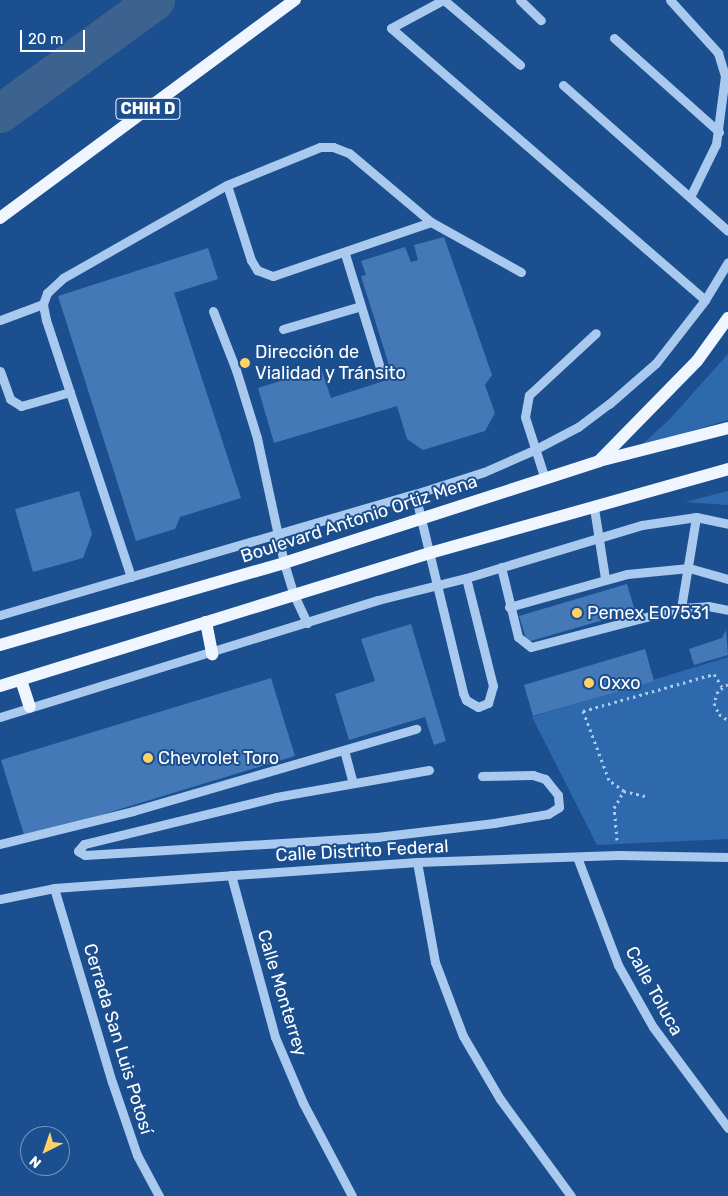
<!DOCTYPE html>
<meta charset="utf-8">
<style>
body{margin:0}
#map{position:relative;width:728px;height:1196px;overflow:hidden;background:#1b4f8f;font-family:Rubik,sans-serif}
div>[style]{position:absolute}
.green>*{inset:0;background:#2e69ad}
.river>*{height:39px;margin:-19.5px;padding:0 19.5px;transform-origin:19.5px;border-radius:19.5px;background:#3c6290}
.building>*{inset:0;background:#4478b7}
.path>*{height:3px;margin-top:-1.5px;transform-origin:0;background:repeating-linear-gradient(90deg,#a9c9ee 0 2.5px,transparent 0 6.5px)}
.minor>*{height:9px;margin:-4.5px;padding:0 4.5px;transform-origin:4.5px;border-radius:4.5px;background:#a9c9ee}
.major>*{height:12px;margin:-6px;padding:0 6px;transform-origin:6px;border-radius:6px;background:#f0f6ff}
.dots>*{width:14px;height:14px;translate:-50% -50%;box-sizing:border-box;border:2px solid #1b4f8f;border-radius:50%}
span{translate:-50% -50%;white-space:nowrap;text-align:center;line-height:1.15;-webkit-text-stroke:4px #1b4f8f;paint-order:stroke}
.shield-label span{padding:1px 4px;background:#1b4f8f;border:1px solid;border-radius:4px;-webkit-text-stroke-width:0}
.shield-label{font-size:16px;color:#fff;font-weight:700}
.poi-label{font-size:18px;color:#fff}
.left{translate:0 -50%;text-align:left}
.street-label{font-size:18px;color:#fff}
.north{position:absolute;left:20px;top:1126px;width:50px;height:50px;box-sizing:border-box;background:#1b4f8f;border:1px solid #7695bc;border-radius:50%;rotate:221deg;font-size:14px;font-weight:700;line-height:20px;text-align:center;color:#fff}
.north::after{content:'';display:block;margin:auto;width:18px;height:22px;background:#ffd166;clip-path:polygon(50% 0,100% 100%,50% 72%,0 100%)}
.scale{position:absolute;left:20px;top:30px;width:65px;height:22px;box-sizing:border-box;border:2px solid #fff;border-top:0;padding-left:6px;font-size:15px;line-height:18px;white-space:nowrap;color:#fff;-webkit-text-stroke:4px #1b4f8f;paint-order:stroke}
</style>
<div id="map">
<div class="green">
<div style="clip-path:polygon(728px 354px,728px 420px,640px 446px,668px 421px)"></div>
<div style="clip-path:polygon(728px 491px,728px 505px,685px 502px)"></div>
<div style="clip-path:polygon(728px 657px,728px 839px,597px 845px,532px 717px)"></div>
</div>
<div class="river">
<div style="left:0;top:113px;width:192px;rotate:-36.1deg"></div>
</div>
<div class="building">
<div style="clip-path:polygon(444px 237px,492px 375px,485px 385px,495px 413px,485px 431px,423px 450px,407px 439px,397px 406px,274px 443px,258px 388px,321px 368px,331px 398px,393px 378px,361px 276px,366px 275px,361px 261px,405px 247px,411px 262px,418px 260px,414px 245px)"></div>
<div style="clip-path:polygon(208px 248px,218px 279px,174px 293px,241px 498px,180px 517px,175px 529px,136px 541px,58px 296px)"></div>
<div style="clip-path:polygon(79px 491px,92px 534px,83px 558px,33px 572px,15px 509px)"></div>
<div style="clip-path:polygon(627px 584px,635px 611px,527px 642px,519px 616px)"></div>
<div style="clip-path:polygon(411px 624px,446px 741px,434px 745px,425px 717px,349px 740px,335px 694px,375px 681px,361px 639px)"></div>
<div style="clip-path:polygon(726px 630px,728px 655px,694px 665px,689px 649px,722px 638px)"></div>
<div style="clip-path:polygon(645px 649px,654px 681px,533px 716px,524px 685px)"></div>
<div style="clip-path:polygon(271px 678px,295px 756px,25px 838px,1px 760px)"></div>
</div>
<div class="path">
<div style="left:728px;top:684px;width:12px;rotate:145deg"></div>
<div style="left:718px;top:691px;width:13px;rotate:108deg"></div>
<div style="left:714px;top:703px;width:12px;rotate:66deg"></div>
<div style="left:719px;top:714px;width:11px;rotate:34deg"></div>
<div style="left:645px;top:796px;width:22px;rotate:-167deg"></div>
<div style="left:624px;top:791px;width:19px;rotate:-144deg"></div>
<div style="left:609px;top:780px;width:74px;rotate:-110.6deg"></div>
<div style="left:583px;top:711px;width:136px;rotate:-15.8deg"></div>
<div style="left:714px;top:674px;width:15px;rotate:58deg"></div>
<div style="left:617px;top:840px;width:32px;rotate:-95deg"></div>
<div style="left:614px;top:808px;width:20px;rotate:-60deg"></div>
</div>
<div class="minor">
<div style="left:443px;top:0;width:59px;rotate:151.7deg"></div>
<div style="left:391px;top:28px;width:415px;rotate:40.9deg"></div>
<div style="left:444px;top:0;width:100px;rotate:40.5deg"></div>
<div style="left:520px;top:0;width:29px;rotate:44deg"></div>
<div style="left:670px;top:0;width:72px;rotate:47.8deg"></div>
<div style="left:718px;top:53px;width:24px;rotate:73deg"></div>
<div style="left:725px;top:76px;width:69px;rotate:97.5deg"></div>
<div style="left:716px;top:144px;width:59px;rotate:116.1deg"></div>
<div style="left:614px;top:38px;width:141px;rotate:41.8deg"></div>
<div style="left:563px;top:85px;width:220px;rotate:41.5deg"></div>
<div style="left:227px;top:185px;width:79px;rotate:72.3deg"></div>
<div style="left:251px;top:260px;width:12px;rotate:59deg"></div>
<div style="left:257px;top:270px;width:17px;rotate:21deg"></div>
<div style="left:273px;top:276px;width:167px;rotate:-18.9deg"></div>
<div style="left:345px;top:254px;width:122px;rotate:72.9deg"></div>
<div style="left:213px;top:311px;width:63px;rotate:68.7deg"></div>
<div style="left:236px;top:370px;width:71px;rotate:72.8deg"></div>
<div style="left:257px;top:438px;width:128px;rotate:77.8deg"></div>
<div style="left:284px;top:563px;width:34px;rotate:73deg"></div>
<div style="left:294px;top:595px;width:31px;rotate:65deg"></div>
<div style="left:0;top:320px;width:46px;rotate:-20.4deg"></div>
<div style="left:283px;top:329px;width:81px;rotate:-16.4deg"></div>
<div style="left:0;top:371px;width:30px;rotate:70deg"></div>
<div style="left:10px;top:399px;width:13px;rotate:32deg"></div>
<div style="left:21px;top:406px;width:51px;rotate:-15.9deg"></div>
<div style="left:545px;top:479px;width:65px;rotate:-107.9deg"></div>
<div style="left:525px;top:417px;width:22px;rotate:-80deg"></div>
<div style="left:529px;top:395px;width:91px;rotate:-42.8deg"></div>
<div style="left:415px;top:494px;width:205px;rotate:76.4deg"></div>
<div style="left:463px;top:693px;width:8px;rotate:67deg"></div>
<div style="left:466px;top:700px;width:14px;rotate:30deg"></div>
<div style="left:478px;top:707px;width:11px;rotate:-22deg"></div>
<div style="left:488px;top:703px;width:18px;rotate:-74deg"></div>
<div style="left:493px;top:686px;width:111px;rotate:-104deg"></div>
<div style="left:594px;top:508px;width:71px;rotate:81.1deg"></div>
<div style="left:501px;top:567px;width:72px;rotate:76.3deg"></div>
<div style="left:518px;top:637px;width:16px;rotate:38deg"></div>
<div style="left:531px;top:647px;width:155px;rotate:-14.6deg"></div>
<div style="left:681px;top:608px;width:27px;rotate:-4deg"></div>
<div style="left:708px;top:606px;width:20px;rotate:11deg"></div>
<div style="left:131px;top:577px;width:271px;rotate:-108.3deg"></div>
<div style="left:46px;top:320px;width:16px;rotate:-101deg"></div>
<div style="left:43px;top:304px;width:12px;rotate:-70deg"></div>
<div style="left:47px;top:293px;width:22px;rotate:-43deg"></div>
<div style="left:63px;top:278px;width:189px;rotate:-29.6deg"></div>
<div style="left:227px;top:185px;width:100px;rotate:-22.2deg"></div>
<div style="left:320px;top:147px;width:13px"></div>
<div style="left:333px;top:147px;width:17px;rotate:21deg"></div>
<div style="left:349px;top:153px;width:107px;rotate:40.1deg"></div>
<div style="left:431px;top:222px;width:103px;rotate:29.1deg"></div>
<div style="left:509px;top:607px;width:123px;rotate:-15.6deg"></div>
<div style="left:627px;top:574px;width:62px;rotate:-5.5deg"></div>
<div style="left:689px;top:568px;width:41px;rotate:15.8deg"></div>
<div style="left:681px;top:608px;width:92px;rotate:-80.6deg"></div>
<div style="left:0;top:615px;width:432px;rotate:-16.3deg"></div>
<div style="left:415px;top:494px;width:72px;rotate:-17.7deg"></div>
<div style="left:484px;top:472px;width:55px;rotate:-23.7deg"></div>
<div style="left:534px;top:450px;width:50px;rotate:-27.6deg"></div>
<div style="left:578px;top:427px;width:39px;rotate:-37deg"></div>
<div style="left:609px;top:404px;width:62px;rotate:-41.1deg"></div>
<div style="left:656px;top:363px;width:80px;rotate:-52.1deg"></div>
<div style="left:705px;top:300px;width:44px;rotate:-58.8deg"></div>
<div style="left:0;top:717px;width:396px;rotate:-17.2deg"></div>
<div style="left:378px;top:600px;width:91px;rotate:-14deg"></div>
<div style="left:466px;top:578px;width:184px;rotate:-16.8deg"></div>
<div style="left:642px;top:525px;width:55px;rotate:-8.4deg"></div>
<div style="left:696px;top:517px;width:33px;rotate:12deg"></div>
<div style="left:344px;top:750px;width:34px;rotate:75deg"></div>
<div style="left:429px;top:770px;width:155px;rotate:170deg"></div>
<div style="left:276px;top:797px;width:198px;rotate:166.2deg"></div>
<div style="left:84px;top:844px;width:9px;rotate:131deg"></div>
<div style="left:78px;top:851px;width:8px;rotate:30deg"></div>
<div style="left:85px;top:855px;width:293px;rotate:-3.5deg"></div>
<div style="left:377px;top:837px;width:118px;rotate:-6.8deg"></div>
<div style="left:494px;top:823px;width:55px;rotate:-9.5deg"></div>
<div style="left:548px;top:814px;width:13px;rotate:-32deg"></div>
<div style="left:559px;top:807px;width:12px;rotate:-95deg"></div>
<div style="left:558px;top:795px;width:21px;rotate:-129deg"></div>
<div style="left:545px;top:779px;width:13px;rotate:-162deg"></div>
<div style="left:533px;top:775px;width:51px;rotate:178.9deg"></div>
<div style="left:0;top:844px;width:137px;rotate:-13.9deg"></div>
<div style="left:133px;top:811px;width:295px;rotate:-16.2deg"></div>
<div style="left:577px;top:857px;width:116px;rotate:69.2deg"></div>
<div style="left:618px;top:965px;width:71px;rotate:60.6deg"></div>
<div style="left:653px;top:1027px;width:126px;rotate:53.4deg"></div>
<div style="left:417px;top:862px;width:102px;rotate:79.8deg"></div>
<div style="left:435px;top:962px;width:79px;rotate:69.3deg"></div>
<div style="left:463px;top:1036px;width:73px;rotate:59.6deg"></div>
<div style="left:500px;top:1099px;width:120px;rotate:53.8deg"></div>
<div style="left:231px;top:875px;width:168px;rotate:74.8deg"></div>
<div style="left:275px;top:1037px;width:72px;rotate:67deg"></div>
<div style="left:303px;top:1103px;width:105px;rotate:62.2deg"></div>
<div style="left:54px;top:888px;width:202px;rotate:73.4deg"></div>
<div style="left:112px;top:1082px;width:77px;rotate:71.1deg"></div>
<div style="left:137px;top:1155px;width:47px;rotate:61.8deg"></div>
<div style="left:0;top:899px;width:55px;rotate:-11.5deg"></div>
<div style="left:54px;top:888px;width:364px;rotate:-4.1deg"></div>
<div style="left:417px;top:862px;width:201px;rotate:-2deg"></div>
<div style="left:618px;top:855px;width:110px;rotate:1deg"></div>
</div>
<div class="major">
<div style="left:0;top:218px;width:367px;rotate:-36.5deg"></div>
<div style="left:599px;top:461px;width:140px;rotate:-45.6deg"></div>
<div style="left:697px;top:361px;width:53px;rotate:-54.2deg"></div>
<div style="left:206px;top:622px;width:33px;rotate:79deg"></div>
<div style="left:0;top:645px;width:296px;rotate:-16.1deg"></div>
<div style="left:284px;top:563px;width:331px;rotate:-17.9deg"></div>
<div style="left:599px;top:461px;width:133px;rotate:-14.3deg"></div>
<div style="left:21px;top:680px;width:28px;rotate:72deg"></div>
<div style="left:0;top:686px;width:450px;rotate:-17.2deg"></div>
<div style="left:430px;top:553px;width:310px;rotate:-15.7deg"></div>
</div>
<div class="dots">
<div style="left:245px;top:363px;background:#ffd166"></div>
<div style="left:577px;top:613px;background:#ffd166"></div>
<div style="left:589px;top:683px;background:#ffd166"></div>
<div style="left:148px;top:758px;background:#ffd166"></div>
</div>
<div class="shield-label">
<span style="left:148px;top:109px">CHIH D</span>
</div>
<div class="poi-label">
<span class="left" style="left:255px;top:363px">Dirección de<br>Vialidad y Tránsito</span>
<span class="left" style="left:587px;top:613px">Pemex E07531</span>
<span class="left" style="left:599px;top:683px">Oxxo</span>
<span class="left" style="left:158px;top:758px">Chevrolet Toro</span>
</div>
<div class="street-label">
<span style="left:359px;top:519px;rotate:-18deg">Boulevard Antonio Ortiz Mena</span>
<span style="left:362px;top:851px;rotate:-3deg">Calle Distrito Federal</span>
<span style="left:654px;top:991px;rotate:61deg">Calle Toluca</span>
<span style="left:282px;top:993px;rotate:73deg">Calle Monterrey</span>
<span style="left:118px;top:1039px;rotate:73deg">Cerrada San Luis Potosí</span>
</div>
<div class="north">N</div>
<div class="scale">20 m</div>
</div>
